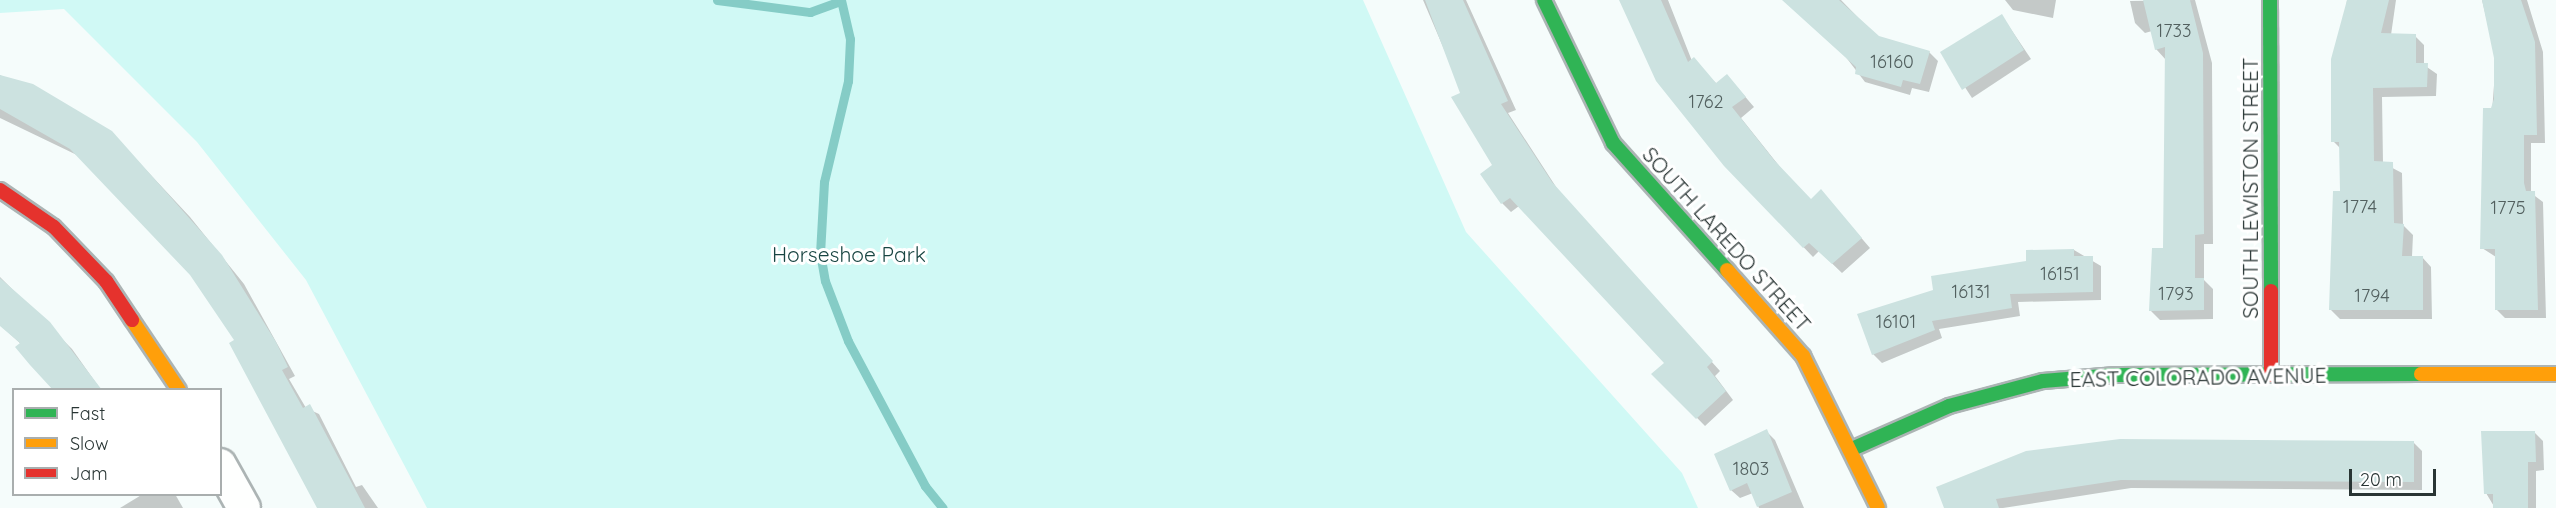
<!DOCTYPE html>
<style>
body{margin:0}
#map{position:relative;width:2556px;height:508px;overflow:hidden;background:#f5fcfb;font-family:Quicksand,sans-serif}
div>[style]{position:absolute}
.green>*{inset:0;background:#d0f9f5}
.shadow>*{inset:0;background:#0003}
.stream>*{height:9px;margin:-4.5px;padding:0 4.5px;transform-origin:4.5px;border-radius:4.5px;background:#85ccc6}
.building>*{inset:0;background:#cce2e0}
.roads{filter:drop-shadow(2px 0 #acb4b4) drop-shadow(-2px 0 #acb4b4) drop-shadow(0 2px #acb4b4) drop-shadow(0 -2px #acb4b4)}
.street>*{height:32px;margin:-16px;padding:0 16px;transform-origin:16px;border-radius:16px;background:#fefffe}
.fast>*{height:14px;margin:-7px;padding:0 7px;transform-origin:7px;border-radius:7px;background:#30b455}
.slow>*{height:14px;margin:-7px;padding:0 7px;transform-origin:7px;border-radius:7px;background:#ff9f0a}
.jam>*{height:14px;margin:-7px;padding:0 7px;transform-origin:7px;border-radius:7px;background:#e5322d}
span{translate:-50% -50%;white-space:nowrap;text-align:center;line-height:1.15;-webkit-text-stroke:6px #fff;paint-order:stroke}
.number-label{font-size:18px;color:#52605f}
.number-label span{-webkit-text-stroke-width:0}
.street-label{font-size:21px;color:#293534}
.park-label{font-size:21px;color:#194643}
.legend{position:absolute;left:12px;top:388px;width:210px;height:108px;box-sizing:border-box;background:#fff;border:2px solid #a9aeae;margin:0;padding:8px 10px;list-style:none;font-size:18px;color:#293534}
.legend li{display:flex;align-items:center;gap:12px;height:30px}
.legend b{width:30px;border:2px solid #a9aeae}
.scale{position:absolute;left:2349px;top:469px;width:87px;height:27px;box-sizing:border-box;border:3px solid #293534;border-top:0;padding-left:8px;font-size:18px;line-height:21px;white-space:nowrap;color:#293534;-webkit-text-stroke:4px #fff;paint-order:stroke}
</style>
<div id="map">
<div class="green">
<div style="clip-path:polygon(0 0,1363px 0,1466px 232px,1682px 473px,1698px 508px,427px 508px,306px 280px,197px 142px,64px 9px,0 13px)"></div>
</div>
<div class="shadow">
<div style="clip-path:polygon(1423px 0,1466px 0,1516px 110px,1508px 113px,1560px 193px,1720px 371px,1715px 376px,1733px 400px,1705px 426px,1654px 374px,1666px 363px,1519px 206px,1511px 212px,1502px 203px,1494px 166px)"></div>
<div style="clip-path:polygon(1632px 0,1668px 0,1692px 61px,1717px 84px,1736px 86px,1754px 107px,1741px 118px,1784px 172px,1811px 200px,1821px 191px,1870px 248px,1842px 273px,1819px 251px,1813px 257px,1725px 165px)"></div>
<div style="clip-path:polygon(1802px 0,1841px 0,1878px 38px,1929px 52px,1938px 61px,1929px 92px,1912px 88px,1910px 95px,1865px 82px)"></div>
<div style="clip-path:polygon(2005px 0,2056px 0,2053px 18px,2013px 10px)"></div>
<div style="clip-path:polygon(2195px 0,2212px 63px,2213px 244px,2204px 244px,2204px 280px,2213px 289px,2213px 319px,2160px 320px,2151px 311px,2164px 249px,2166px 60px,2156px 49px,2152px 31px,2145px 33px,2135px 23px,2130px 1px)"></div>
<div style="clip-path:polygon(2347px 0,2396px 0,2391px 35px,2415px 36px,2424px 45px,2424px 65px,2437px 74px,2436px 96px,2382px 97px,2383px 163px,2402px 173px,2403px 225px,2413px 235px,2412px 257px,2422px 257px,2431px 267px,2432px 319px,2340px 319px,2331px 310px,2341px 193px,2341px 149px,2333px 141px)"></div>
<div style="clip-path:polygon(2482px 0,2527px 0,2543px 52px,2545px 143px,2531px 143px,2531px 193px,2543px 202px,2546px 318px,2505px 318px,2496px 309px,2496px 257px,2482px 248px,2496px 58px)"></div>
<div style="clip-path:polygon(2002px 16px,2031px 59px,1972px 98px,1942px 52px)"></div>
<div style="clip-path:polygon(0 75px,120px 142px,190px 217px,244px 284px,295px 376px,289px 379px,306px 408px,319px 414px,356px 487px,362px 485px,378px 508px,321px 508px,236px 340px,191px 274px,79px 156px,0 118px)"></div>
<div style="clip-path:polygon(2074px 250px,2101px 266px,2101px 300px,2018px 302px,2020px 316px,1939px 329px,1942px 338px,1882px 363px,1873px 354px,2028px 263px)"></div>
<div style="clip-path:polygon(0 277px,72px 349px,101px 390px,21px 344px,0 325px)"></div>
<div style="clip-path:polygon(1766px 431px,1775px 440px,1804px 508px,1759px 508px,1753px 493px,1740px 498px,1731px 490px)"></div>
<div style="clip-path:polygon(2534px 432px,2543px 441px,2544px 470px,2536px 471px,2536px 508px,2495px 508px,2486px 493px)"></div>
<div style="clip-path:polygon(2414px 443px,2422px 451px,2422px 490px,2131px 488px,2003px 508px,1946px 508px,2027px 452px)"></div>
<div style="clip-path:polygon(143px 494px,175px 494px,183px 508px,120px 508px)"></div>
</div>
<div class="stream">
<div style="left:717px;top:0;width:94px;rotate:7.4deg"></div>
<div style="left:810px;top:12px;width:33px;rotate:-20deg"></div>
<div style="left:841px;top:0;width:40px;rotate:77deg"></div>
<div style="left:850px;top:39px;width:42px;rotate:92.7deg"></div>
<div style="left:848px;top:81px;width:104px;rotate:103.4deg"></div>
<div style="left:824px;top:182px;width:71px;rotate:93.2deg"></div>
<div style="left:820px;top:253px;width:28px;rotate:80deg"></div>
<div style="left:825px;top:281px;width:64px;rotate:69deg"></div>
<div style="left:848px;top:341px;width:164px;rotate:62deg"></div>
<div style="left:925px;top:486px;width:28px;rotate:51deg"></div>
</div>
<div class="building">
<div style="clip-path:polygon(1425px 0,1463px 0,1508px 101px,1501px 104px,1552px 182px,1713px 361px,1707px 367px,1726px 391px,1696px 419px,1651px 374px,1664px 363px,1510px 198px,1501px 204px,1480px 174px,1492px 165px,1451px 97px,1460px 93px)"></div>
<div style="clip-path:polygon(1619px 0,1661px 0,1688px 62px,1694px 57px,1716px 83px,1727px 74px,1746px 97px,1732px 107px,1774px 160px,1811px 199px,1821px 189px,1862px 238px,1832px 264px,1809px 243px,1803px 248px,1724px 166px,1656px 81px)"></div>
<div style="clip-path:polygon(1782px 0,1839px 0,1879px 36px,1930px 51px,1920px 84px,1903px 80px,1901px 87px,1855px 74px,1856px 67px)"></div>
<div style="clip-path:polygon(2143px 0,2190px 0,2203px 53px,2204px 234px,2195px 235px,2195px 278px,2204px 278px,2204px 310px,2149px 311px,2152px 248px,2163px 248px,2165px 47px,2155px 50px)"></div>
<div style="clip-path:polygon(2347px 0,2389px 0,2381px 33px,2416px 34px,2416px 63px,2428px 63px,2427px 87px,2373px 88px,2374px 161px,2393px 162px,2394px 223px,2404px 224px,2402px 256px,2423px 256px,2423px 310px,2329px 310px,2333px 191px,2340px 191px,2339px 142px,2331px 142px,2331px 59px)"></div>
<div style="clip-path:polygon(2482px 0,2521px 0,2535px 42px,2537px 135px,2524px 135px,2524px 183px,2526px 191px,2535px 191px,2538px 310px,2495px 310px,2495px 249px,2480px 249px,2483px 108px,2491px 108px,2494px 99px,2494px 58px)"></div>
<div style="clip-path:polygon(2002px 14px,2024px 50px,1962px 90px,1940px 52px)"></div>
<div style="clip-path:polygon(0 75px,33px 84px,112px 131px,222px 255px,276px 342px,288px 367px,282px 370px,303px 408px,310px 404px,365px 508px,317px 508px,229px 343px,234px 340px,190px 275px,70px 149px,0 109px)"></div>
<div style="clip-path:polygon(2074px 249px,2074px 256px,2093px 256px,2093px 292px,2010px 294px,2012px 308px,1932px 321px,1935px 330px,1872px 355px,1857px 314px,1933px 290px,1931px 276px,2026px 261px,2026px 250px)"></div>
<div style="clip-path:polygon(0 278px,50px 322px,102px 390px,53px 390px,30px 365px,15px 347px,20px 343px,0 326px)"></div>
<div style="clip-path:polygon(1767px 429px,1792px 492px,1757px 507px,1747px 483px,1730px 491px,1714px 454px)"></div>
<div style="clip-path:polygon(2481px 431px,2535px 431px,2536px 462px,2528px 462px,2528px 508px,2493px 508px,2493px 494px,2484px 494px)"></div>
<div style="clip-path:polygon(2120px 439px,2414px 441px,2414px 482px,2121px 480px,1996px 499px,1999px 508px,1944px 508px,1936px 487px,2026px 451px)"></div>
</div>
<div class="roads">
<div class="street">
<div style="left:220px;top:465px;width:49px;rotate:60.8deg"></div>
</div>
<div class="fast">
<div style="left:1544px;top:0;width:159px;rotate:64.2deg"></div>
<div style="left:1613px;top:143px;width:171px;rotate:48.1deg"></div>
<div style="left:2270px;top:0;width:291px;rotate:89.8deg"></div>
<div style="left:1852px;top:449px;width:106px;rotate:-23.9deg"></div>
<div style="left:1949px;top:406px;width:97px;rotate:-14.9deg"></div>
<div style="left:2043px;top:381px;width:73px;rotate:-4.7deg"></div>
<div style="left:2116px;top:375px;width:305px;rotate:-0.2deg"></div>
</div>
<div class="slow">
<div style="left:1727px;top:270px;width:115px;rotate:48.5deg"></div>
<div style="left:1803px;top:356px;width:169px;rotate:63.7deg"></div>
<div style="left:132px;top:320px;width:84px;rotate:56.1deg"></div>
<div style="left:2421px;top:374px;width:135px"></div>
</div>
<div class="jam">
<div style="left:0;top:190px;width:65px;rotate:34.4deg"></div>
<div style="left:54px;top:227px;width:75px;rotate:46.1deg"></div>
<div style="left:106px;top:281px;width:47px;rotate:56.3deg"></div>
<div style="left:2271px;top:291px;width:84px;rotate:90deg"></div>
</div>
</div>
<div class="number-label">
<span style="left:2174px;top:31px">1733</span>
<span style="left:1892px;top:62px">16160</span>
<span style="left:1706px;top:102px">1762</span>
<span style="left:2360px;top:207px">1774</span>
<span style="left:2508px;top:208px">1775</span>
<span style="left:2060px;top:274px">16151</span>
<span style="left:1971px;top:292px">16131</span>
<span style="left:2176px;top:294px">1793</span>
<span style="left:2372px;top:296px">1794</span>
<span style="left:1896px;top:322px">16101</span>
<span style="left:1751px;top:469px">1803</span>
</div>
<div class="street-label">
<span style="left:2250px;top:188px;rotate:-90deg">SOUTH LEWISTON STREET</span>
<span style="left:1727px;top:239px;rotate:48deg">SOUTH LAREDO STREET</span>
<span style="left:2198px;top:377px;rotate:-1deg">EAST COLORADO AVENUE</span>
</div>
<div class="park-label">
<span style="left:849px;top:254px">Horseshoe Park</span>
</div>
<ul class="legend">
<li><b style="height:8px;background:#30b455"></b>Fast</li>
<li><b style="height:8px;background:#ff9f0a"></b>Slow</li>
<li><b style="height:8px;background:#e5322d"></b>Jam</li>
</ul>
<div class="scale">20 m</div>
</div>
